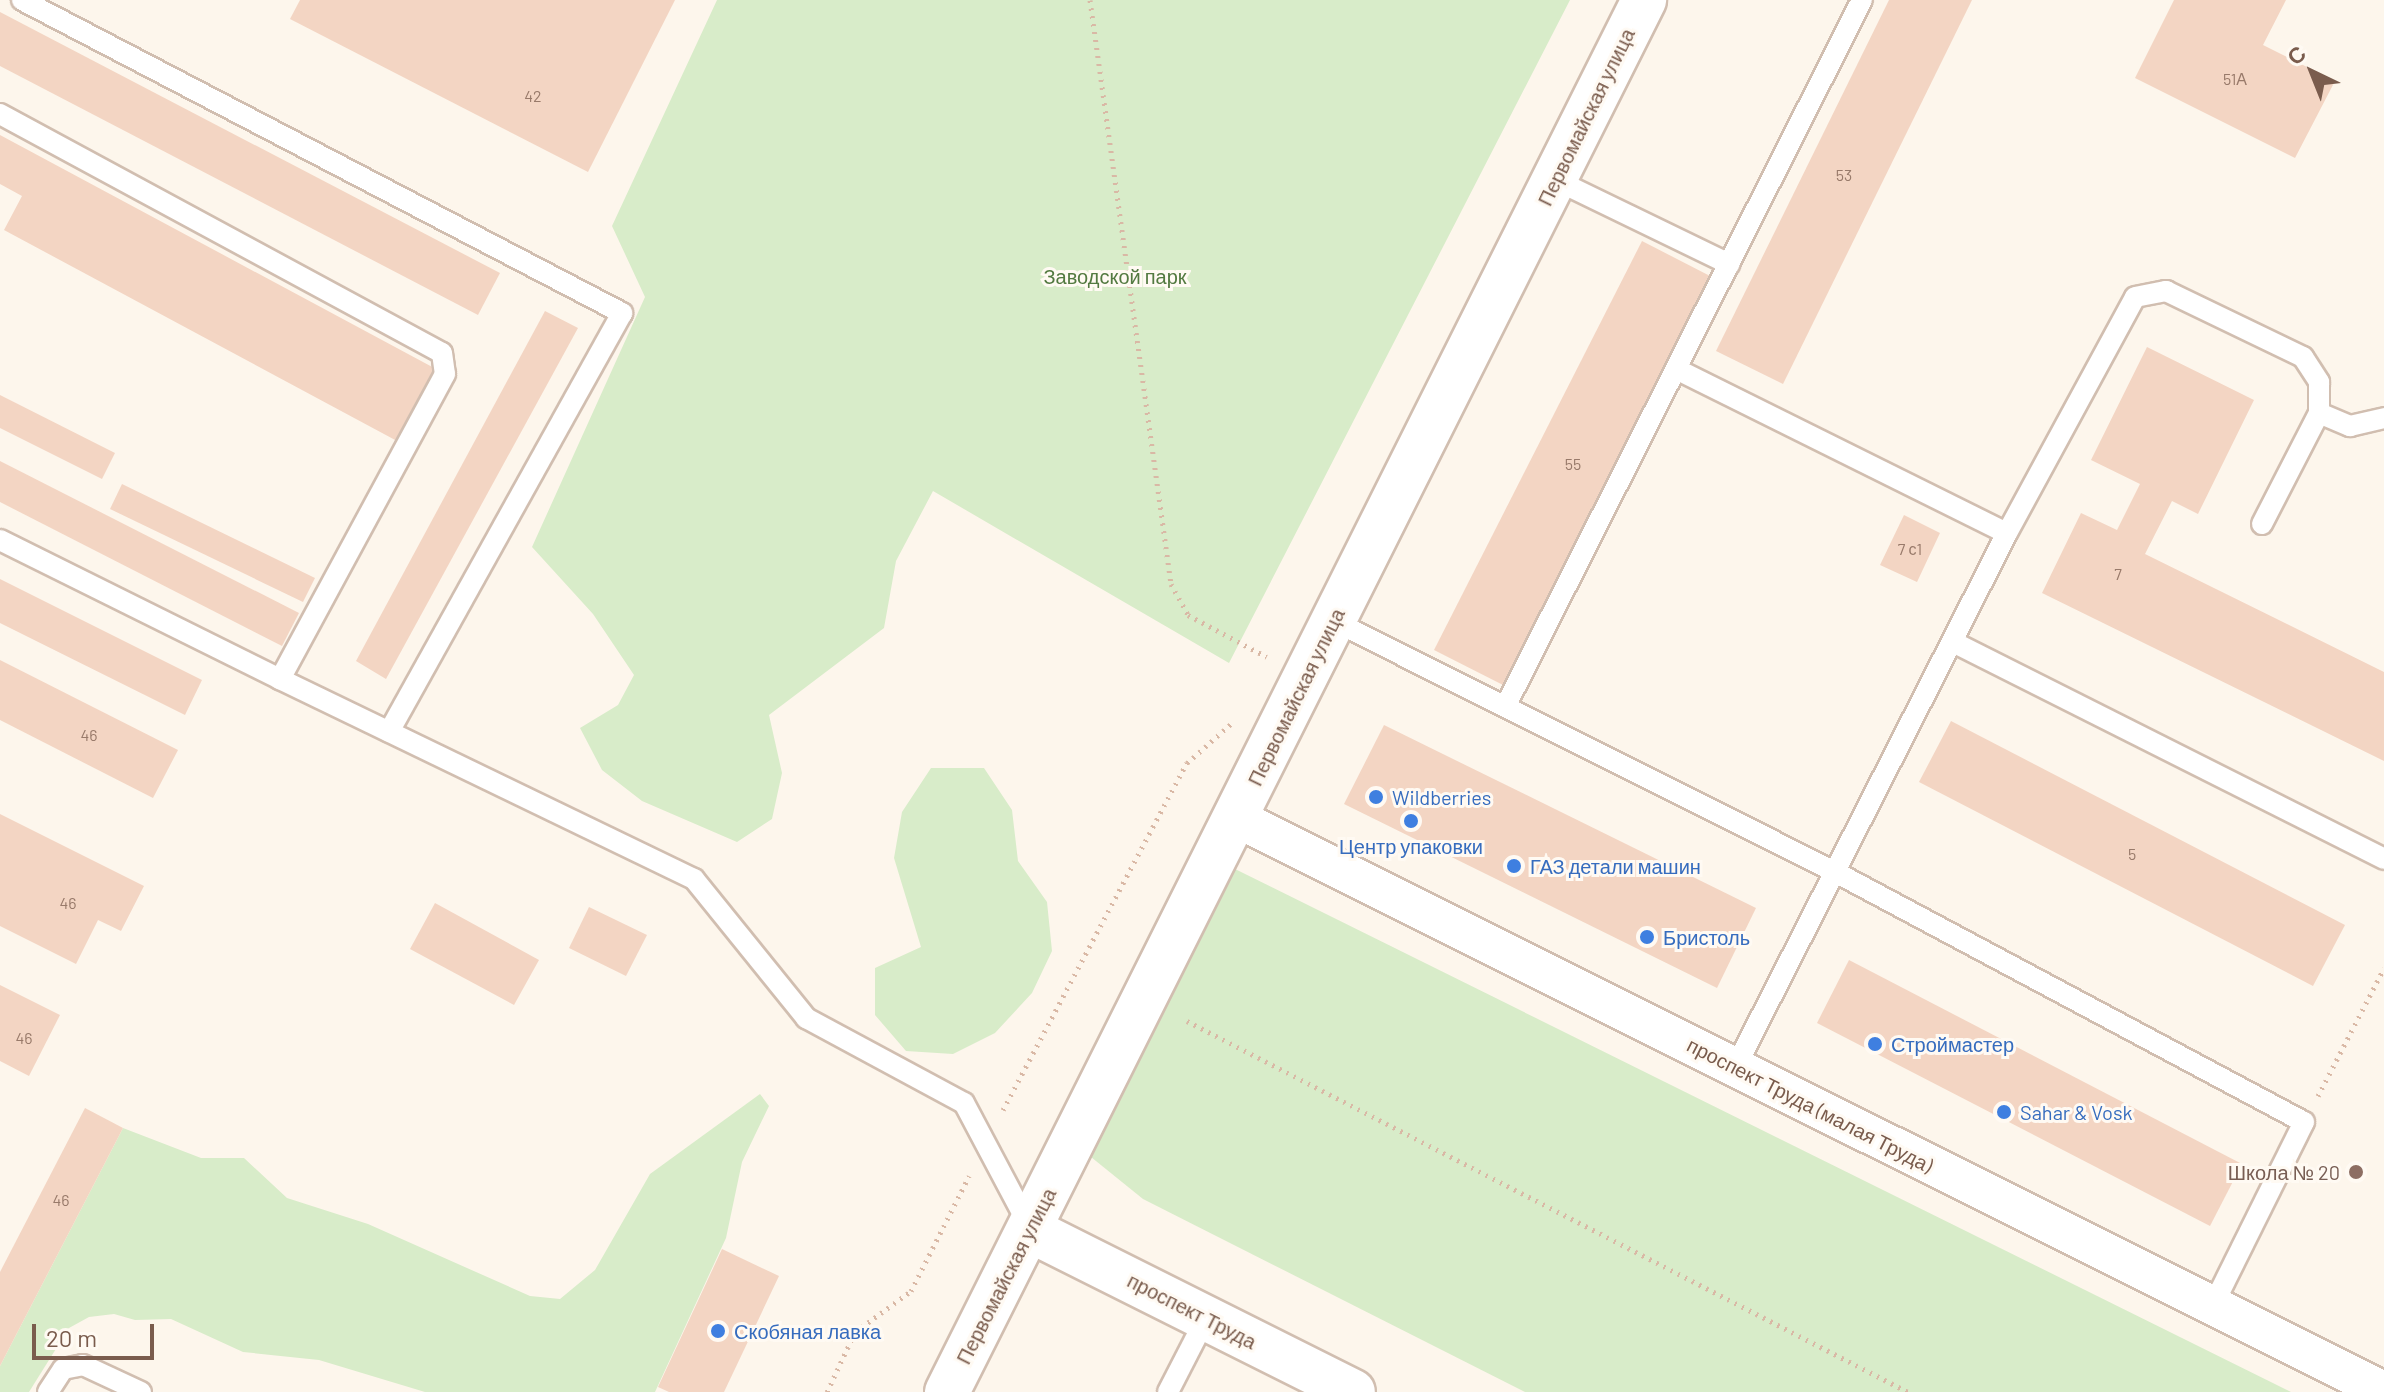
<!DOCTYPE html>
<meta charset="utf-8">
<style>
body{margin:0}
#map{position:relative;width:2384px;height:1392px;overflow:hidden;background:#fdf6ec;font-family:Barlow,sans-serif}
div>[style]{position:absolute}
.green>*{inset:0;background:#d8ecc9}
.building>*{inset:0;background:#f3d5c3}
.path>*{height:5px;margin-top:-2.5px;transform-origin:0;background:repeating-linear-gradient(90deg,#d9b8a5 0 2px,transparent 0 8px)}
.roads{filter:drop-shadow(2px 0 #d1beb0) drop-shadow(-2px 0 #d1beb0) drop-shadow(0 2px #d1beb0) drop-shadow(0 -2px #d1beb0)}
.service>*{height:20px;margin:-10px;padding:0 10px;transform-origin:10px;border-radius:10px;background:#fff}
.minor>*{height:38px;margin:-19px;padding:0 19px;transform-origin:19px;border-radius:19px;background:#fff}
.tertiary>*{height:44px;margin:-22px;padding:0 22px;transform-origin:22px;border-radius:22px;background:#fff}
.dots>*{width:22px;height:22px;translate:-50% -50%;box-sizing:border-box;border:4px solid #fffaf3;border-radius:50%}
span{translate:-50% -50%;white-space:nowrap;text-align:center;line-height:1.15;-webkit-text-stroke:6px #fffaf3;paint-order:stroke}
.number-label{font-size:16px;color:#987a6a}
.number-label span{-webkit-text-stroke-width:0}
.street-label{font-size:20px;color:#7a5c4d}
.park-label{font-size:20px;color:#537a41}
.shop-label{font-size:20px;color:#366cbe}
.left{translate:0 -50%;text-align:left}
.education-label{font-size:20px;color:#785e54}
.right{translate:-100% -50%;text-align:right}
.north{position:absolute;left:2272px;top:32px;width:80px;height:80px;-webkit-text-stroke:6px #fffaf3;paint-order:stroke;rotate:317deg;font-size:22px;font-weight:700;line-height:32px;text-align:center;color:#7a5c4d}
.north::after{content:'';display:block;margin:auto;width:28px;height:36px;background:#7a5c4d;clip-path:polygon(50% 0,100% 100%,50% 72%,0 100%)}
.scale{position:absolute;left:32px;top:1324px;width:122px;height:36px;box-sizing:border-box;border:4px solid #7a5c4d;border-top:0;padding-left:10px;font-size:24px;line-height:28px;white-space:nowrap;color:#7a5c4d;-webkit-text-stroke:6px #fffaf3;paint-order:stroke}
</style>
<div id="map">
<div class="green">
<div style="clip-path:polygon(717px 0,1570px 0,1229px 663px,933px 491px,896px 561px,884px 628px,769px 715px,782px 773px,772px 819px,737px 842px,642px 801px,602px 770px,580px 728px,618px 705px,634px 675px,593px 614px,532px 547px,645px 297px,612px 226px)"></div>
<div style="clip-path:polygon(931px 768px,984px 768px,1012px 810px,1018px 861px,1047px 902px,1052px 951px,1032px 993px,995px 1033px,953px 1054px,906px 1051px,875px 1015px,875px 968px,921px 947px,894px 858px,902px 812px)"></div>
<div style="clip-path:polygon(1235px 869px,2291px 1392px,1525px 1392px,1143px 1199px,1091px 1157px)"></div>
<div style="clip-path:polygon(760px 1094px,769px 1106px,742px 1162px,726px 1238px,655px 1392px,425px 1392px,319px 1360px,243px 1352px,171px 1319px,135px 1320px,114px 1314px,89px 1317px,69px 1328px,29px 1392px,0 1392px,0 1366px,123px 1128px,201px 1158px,244px 1158px,287px 1198px,368px 1224px,530px 1296px,560px 1299px,595px 1270px,650px 1174px)"></div>
</div>
<div class="building">
<div style="clip-path:polygon(300px 0,675px 0,588px 172px,290px 19px)"></div>
<div style="clip-path:polygon(1889px 0,1972px 0,1783px 384px,1716px 351px)"></div>
<div style="clip-path:polygon(2174px 0,2286px 0,2263px 45px,2335px 81px,2295px 158px,2135px 78px)"></div>
<div style="clip-path:polygon(0 12px,500px 273px,478px 315px,0 66px)"></div>
<div style="clip-path:polygon(0 135px,436px 369px,397px 441px,4px 230px,22px 196px,0 184px)"></div>
<div style="clip-path:polygon(1642px 241px,1712px 277px,1505px 686px,1434px 650px)"></div>
<div style="clip-path:polygon(545px 311px,578px 328px,386px 679px,356px 661px)"></div>
<div style="clip-path:polygon(2147px 347px,2254px 400px,2198px 514px,2172px 501px,2145px 554px,2384px 672px,2384px 761px,2042px 593px,2081px 513px,2117px 530px,2140px 484px,2091px 460px)"></div>
<div style="clip-path:polygon(0 395px,115px 453px,102px 479px,0 428px)"></div>
<div style="clip-path:polygon(0 461px,299px 613px,282px 646px,0 502px)"></div>
<div style="clip-path:polygon(122px 484px,315px 578px,303px 602px,110px 509px)"></div>
<div style="clip-path:polygon(1904px 515px,1940px 533px,1917px 582px,1880px 565px)"></div>
<div style="clip-path:polygon(0 579px,202px 680px,185px 715px,0 623px)"></div>
<div style="clip-path:polygon(0 660px,178px 750px,153px 798px,0 720px)"></div>
<div style="clip-path:polygon(1951px 721px,2345px 925px,2313px 986px,1919px 782px)"></div>
<div style="clip-path:polygon(1384px 725px,1756px 908px,1717px 988px,1344px 804px)"></div>
<div style="clip-path:polygon(0 814px,144px 886px,121px 931px,98px 920px,76px 964px,0 926px)"></div>
<div style="clip-path:polygon(435px 903px,539px 960px,514px 1005px,410px 949px)"></div>
<div style="clip-path:polygon(589px 907px,647px 935px,626px 976px,569px 948px)"></div>
<div style="clip-path:polygon(1849px 960px,2242px 1164px,2210px 1226px,1817px 1023px)"></div>
<div style="clip-path:polygon(0 985px,60px 1015px,29px 1076px,0 1061px)"></div>
<div style="clip-path:polygon(85px 1108px,123px 1128px,0 1366px,0 1272px)"></div>
<div style="clip-path:polygon(722px 1249px,779px 1276px,724px 1392px,669px 1392px,658px 1387px)"></div>
</div>
<div class="path">
<div style="left:1090px;top:0;width:590px;rotate:82.1deg"></div>
<div style="left:1171px;top:584px;width:35px;rotate:61deg"></div>
<div style="left:1188px;top:615px;width:89px;rotate:28deg"></div>
<div style="left:1187px;top:1021px;width:811px;rotate:27.23deg"></div>
<div style="left:2318px;top:1096px;width:144px;rotate:-62.7deg"></div>
<div style="left:1003px;top:1110px;width:393px;rotate:-62.1deg"></div>
<div style="left:1187px;top:763px;width:62px;rotate:-41.7deg"></div>
<div style="left:827px;top:1392px;width:66px;rotate:-65deg"></div>
<div style="left:855px;top:1332px;width:69px;rotate:-36.2deg"></div>
<div style="left:911px;top:1291px;width:129px;rotate:-63.2deg"></div>
</div>
<div class="roads">
<div class="service">
<div style="left:22px;top:0;width:677px;rotate:27.55deg"></div>
<div style="left:622px;top:313px;width:479px;rotate:119.1deg"></div>
<div style="left:0;top:114px;width:502px;rotate:28.4deg"></div>
<div style="left:442px;top:353px;width:21px;rotate:82deg"></div>
<div style="left:445px;top:374px;width:347px;rotate:118.4deg"></div>
<div style="left:280px;top:679px;width:460px;rotate:25.8deg"></div>
<div style="left:694px;top:879px;width:179px;rotate:51.1deg"></div>
<div style="left:806px;top:1018px;width:179px;rotate:28.3deg"></div>
<div style="left:964px;top:1103px;width:139px;rotate:62.1deg"></div>
<div style="left:1554px;top:179px;width:195px;rotate:25.9deg"></div>
<div style="left:1676px;top:369px;width:369px;rotate:26.4deg"></div>
<div style="left:2262px;top:524px;width:125px;rotate:-62.8deg"></div>
<div style="left:2319px;top:413px;width:34px;rotate:23deg"></div>
<div style="left:2350px;top:426px;width:35px;rotate:-13deg"></div>
<div style="left:0;top:540px;width:313px;rotate:26.4deg"></div>
<div style="left:1334px;top:621px;width:563px;rotate:26.61deg"></div>
<div style="left:1837px;top:873px;width:529px;rotate:28.07deg"></div>
<div style="left:2304px;top:1122px;width:207px;rotate:116.4deg"></div>
<div style="left:1953px;top:642px;width:483px;rotate:26.7deg"></div>
<div style="left:1505px;top:707px;width:792px;rotate:-63.21deg"></div>
<div style="left:1735px;top:1068px;width:600px;rotate:-63.05deg"></div>
<div style="left:2007px;top:533px;width:268px;rotate:-61.5deg"></div>
<div style="left:2135px;top:297px;width:32px;rotate:-11deg"></div>
<div style="left:2166px;top:291px;width:152px;rotate:25.7deg"></div>
<div style="left:2303px;top:357px;width:30px;rotate:57deg"></div>
<div style="left:2319px;top:382px;width:31px;rotate:90deg"></div>
<div style="left:48px;top:1392px;width:27px;rotate:-57deg"></div>
<div style="left:63px;top:1369px;width:20px;rotate:-11deg"></div>
<div style="left:83px;top:1365px;width:64px;rotate:25deg"></div>
<div style="left:1168px;top:1392px;width:83px;rotate:-62.8deg"></div>
</div>
<div class="minor">
<div style="left:1236px;top:818px;width:1283px;rotate:26.53deg"></div>
</div>
<div class="tertiary">
<div style="left:1030px;top:1230px;width:361px;rotate:26.6deg"></div>
<div style="left:947px;top:1392px;width:1557px;rotate:-63.4deg"></div>
</div>
</div>
<div class="dots">
<div style="left:1376px;top:797px;background:#3f7fe0"></div>
<div style="left:1411px;top:821px;background:#3f7fe0"></div>
<div style="left:1514px;top:866px;background:#3f7fe0"></div>
<div style="left:1647px;top:937px;background:#3f7fe0"></div>
<div style="left:1875px;top:1044px;background:#3f7fe0"></div>
<div style="left:2004px;top:1112px;background:#3f7fe0"></div>
<div style="left:2356px;top:1172px;background:#8d6e63"></div>
<div style="left:718px;top:1331px;background:#3f7fe0"></div>
</div>
<div class="number-label">
<span style="left:2235px;top:79px">51А</span>
<span style="left:533px;top:96px">42</span>
<span style="left:1844px;top:175px">53</span>
<span style="left:1573px;top:464px">55</span>
<span style="left:1910px;top:549px">7 с1</span>
<span style="left:2118px;top:574px">7</span>
<span style="left:89px;top:735px">46</span>
<span style="left:2132px;top:854px">5</span>
<span style="left:68px;top:903px">46</span>
<span style="left:24px;top:1038px">46</span>
<span style="left:61px;top:1200px">46</span>
</div>
<div class="street-label">
<span style="left:1586px;top:117px;rotate:-64deg">Первомайская улица</span>
<span style="left:1296px;top:697px;rotate:-64deg">Первомайская улица</span>
<span style="left:1810px;top:1105px;rotate:27deg">проспект Труда (малая Труда)</span>
<span style="left:1006px;top:1276px;rotate:-63deg">Первомайская улица</span>
<span style="left:1192px;top:1311px;rotate:27deg">проспект Труда</span>
</div>
<div class="park-label">
<span style="left:1115px;top:276px">Заводской парк</span>
</div>
<div class="shop-label">
<span class="left" style="left:1392px;top:797px">Wildberries</span>
<span style="left:1411px;top:846px">Центр упаковки</span>
<span class="left" style="left:1530px;top:866px">ГАЗ детали машин</span>
<span class="left" style="left:1663px;top:937px">Бристоль</span>
<span class="left" style="left:1891px;top:1044px">Строймастер</span>
<span class="left" style="left:2020px;top:1112px">Sahar &amp; Vosk</span>
<span class="left" style="left:734px;top:1331px">Скобяная лавка</span>
</div>
<div class="education-label">
<span class="right" style="left:2340px;top:1172px">Школа № 20</span>
</div>
<div class="north">С</div>
<div class="scale">20 m</div>
</div>
